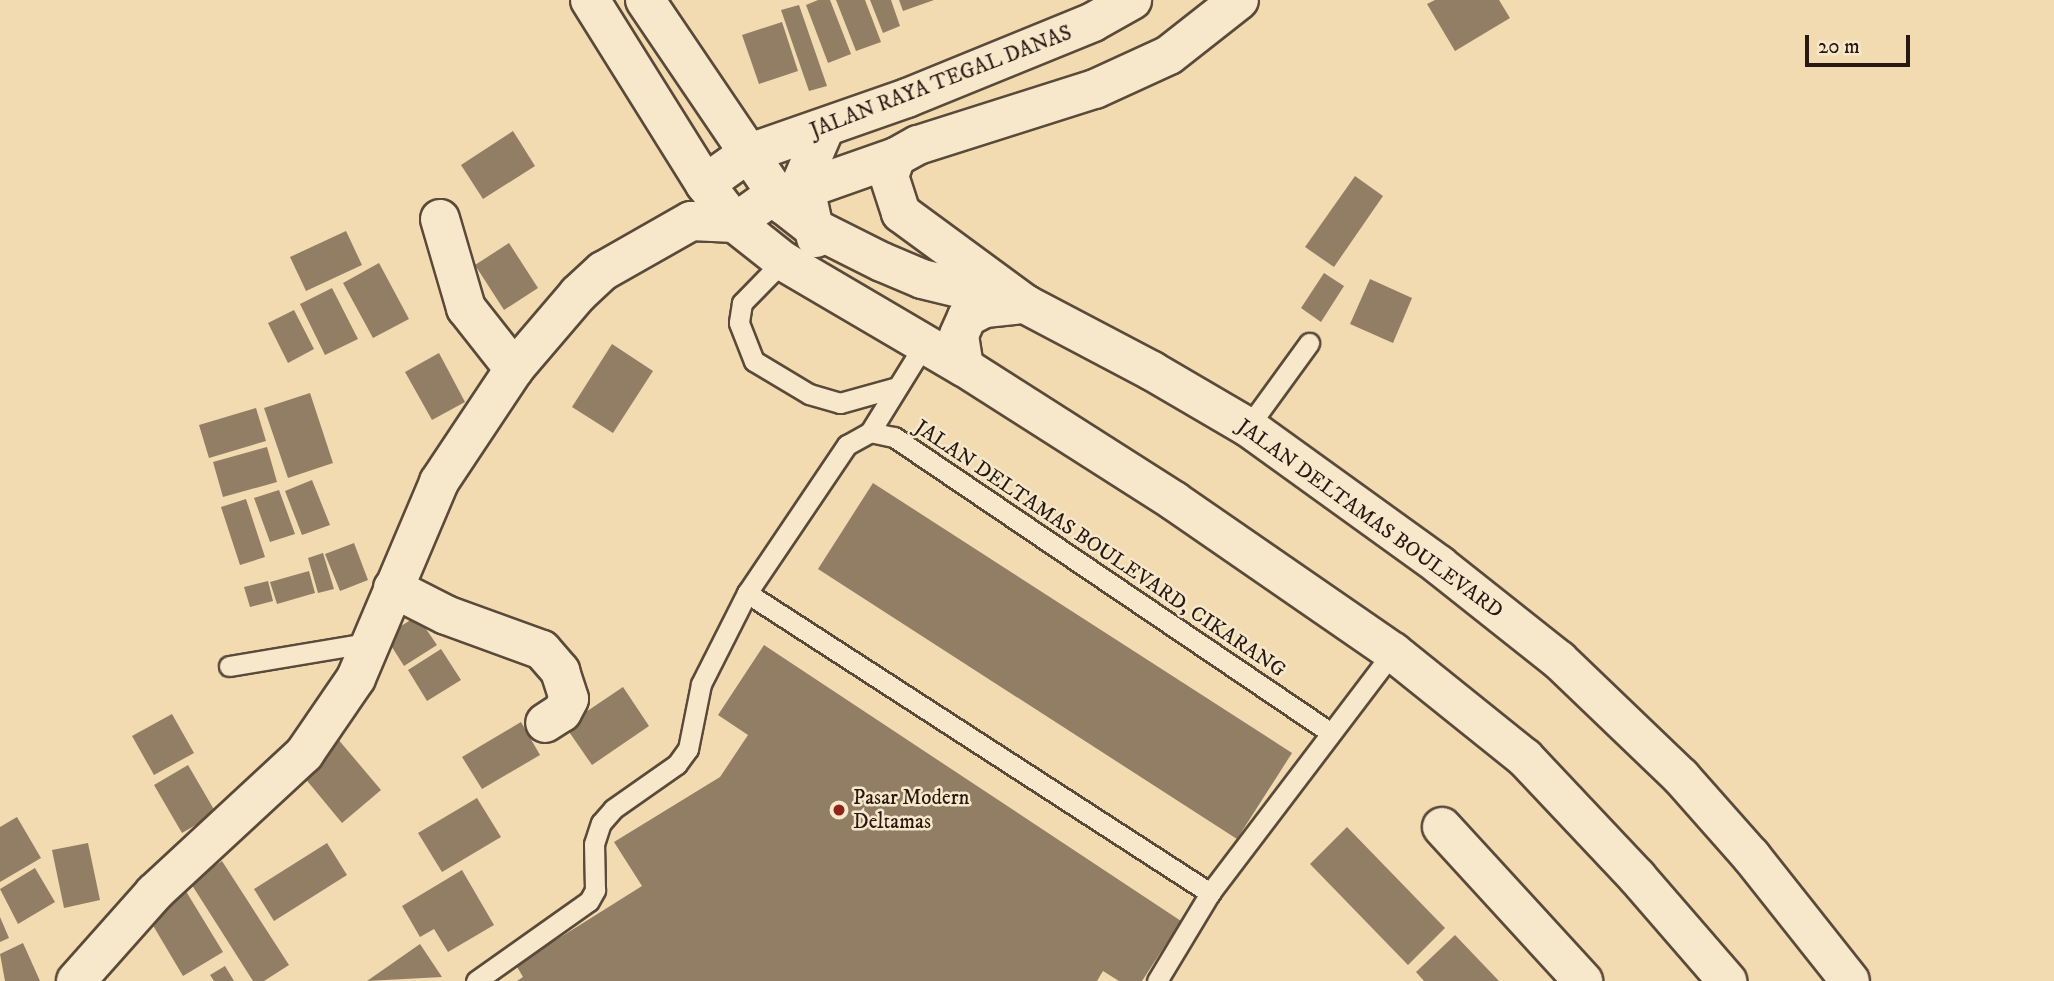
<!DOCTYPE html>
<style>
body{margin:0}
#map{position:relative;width:2054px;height:981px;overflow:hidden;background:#f2dbb1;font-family:"IM FELL DW Pica",serif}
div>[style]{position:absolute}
.building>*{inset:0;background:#917e65}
.roads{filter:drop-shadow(2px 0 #5a4a3a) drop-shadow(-2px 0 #5a4a3a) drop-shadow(0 2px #5a4a3a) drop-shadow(0 -2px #5a4a3a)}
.service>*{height:19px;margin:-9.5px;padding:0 9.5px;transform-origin:9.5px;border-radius:9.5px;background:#f7e8cc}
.minor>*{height:38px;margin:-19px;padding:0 19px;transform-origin:19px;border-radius:19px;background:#f7e8cc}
.tertiary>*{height:38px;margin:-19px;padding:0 19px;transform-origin:19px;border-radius:19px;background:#f7e8cc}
.secondary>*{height:38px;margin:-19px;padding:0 19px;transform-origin:19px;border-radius:19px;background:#f7e8cc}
.dots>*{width:19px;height:19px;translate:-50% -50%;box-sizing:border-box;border:4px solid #f7e8cc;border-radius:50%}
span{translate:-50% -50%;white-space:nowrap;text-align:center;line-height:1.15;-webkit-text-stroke:5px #f7e8cc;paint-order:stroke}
.street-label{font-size:21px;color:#271912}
.poi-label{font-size:21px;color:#271912}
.left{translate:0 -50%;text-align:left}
.scale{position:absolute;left:1805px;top:35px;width:105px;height:32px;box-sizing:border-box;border:4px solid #271912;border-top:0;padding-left:9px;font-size:21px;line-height:24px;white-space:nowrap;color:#271912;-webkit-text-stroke:5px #f7e8cc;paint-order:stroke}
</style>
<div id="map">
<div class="building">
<div style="clip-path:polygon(818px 0,830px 0,851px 54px,828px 63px,806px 5px)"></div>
<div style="clip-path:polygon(836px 0,865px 0,881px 42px,856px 51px)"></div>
<div style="clip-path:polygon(870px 0,891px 0,900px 26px,883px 33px)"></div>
<div style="clip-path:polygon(899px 0,934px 0,903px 11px)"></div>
<div style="clip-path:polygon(1435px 0,1499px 0,1510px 18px,1455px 51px,1427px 4px)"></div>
<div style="clip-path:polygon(799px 5px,827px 86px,809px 91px,781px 10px)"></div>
<div style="clip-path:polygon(782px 22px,798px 71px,759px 84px,742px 35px)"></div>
<div style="clip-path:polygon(513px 131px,535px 166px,483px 199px,461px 165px)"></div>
<div style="clip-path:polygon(1355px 176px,1383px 196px,1334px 267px,1305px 247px)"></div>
<div style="clip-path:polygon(346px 231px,362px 265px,306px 291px,290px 257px)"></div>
<div style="clip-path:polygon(509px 243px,538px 288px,504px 310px,475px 265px)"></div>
<div style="clip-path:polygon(379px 263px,409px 319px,373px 338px,343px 283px)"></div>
<div style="clip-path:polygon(1324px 273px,1344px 286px,1321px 322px,1301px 308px)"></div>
<div style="clip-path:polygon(1370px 279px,1412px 298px,1393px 343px,1350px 324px)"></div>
<div style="clip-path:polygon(332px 288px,358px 339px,325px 355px,300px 304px)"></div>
<div style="clip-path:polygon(294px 310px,314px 349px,288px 363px,268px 323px)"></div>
<div style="clip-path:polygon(612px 344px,653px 371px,613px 433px,572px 407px)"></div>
<div style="clip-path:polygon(439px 353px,465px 402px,432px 420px,405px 372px)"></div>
<div style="clip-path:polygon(310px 393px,333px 463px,288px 478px,264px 408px)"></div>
<div style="clip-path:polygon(256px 408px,266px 441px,209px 458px,199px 425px)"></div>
<div style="clip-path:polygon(267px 447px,277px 482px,223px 497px,213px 462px)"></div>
<div style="clip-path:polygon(312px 480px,330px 525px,302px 535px,285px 491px)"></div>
<div style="clip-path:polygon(873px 483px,1292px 753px,1237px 839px,818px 569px)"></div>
<div style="clip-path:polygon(279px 490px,295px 534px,270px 542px,254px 498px)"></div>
<div style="clip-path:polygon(246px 499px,265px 557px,240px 565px,221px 507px)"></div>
<div style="clip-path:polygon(354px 543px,368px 580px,340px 591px,325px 554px)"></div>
<div style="clip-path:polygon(323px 553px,334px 589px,318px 593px,308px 558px)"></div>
<div style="clip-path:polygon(309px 571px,315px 593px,277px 604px,270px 582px)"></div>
<div style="clip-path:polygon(268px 581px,273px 601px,250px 607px,244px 587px)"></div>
<div style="clip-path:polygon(417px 616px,437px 645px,404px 666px,385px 636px)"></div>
<div style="clip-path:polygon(764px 645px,1181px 921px,1142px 981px,1119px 981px,1103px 971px,1097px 981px,517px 981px,523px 977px,516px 965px,642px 886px,614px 842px,720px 777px,748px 735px,718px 715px)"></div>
<div style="clip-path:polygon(441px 649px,461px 680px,427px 701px,408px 670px)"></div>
<div style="clip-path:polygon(623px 687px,649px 726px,592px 765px,565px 726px)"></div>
<div style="clip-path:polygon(172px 714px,194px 753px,154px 775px,132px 736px)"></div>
<div style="clip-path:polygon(521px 722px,540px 755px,482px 789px,462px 757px)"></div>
<div style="clip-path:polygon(337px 738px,381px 790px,342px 823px,299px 771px)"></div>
<div style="clip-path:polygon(188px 765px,216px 813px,182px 833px,154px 785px)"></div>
<div style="clip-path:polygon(477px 798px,501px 837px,442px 872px,418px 833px)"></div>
<div style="clip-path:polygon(17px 817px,41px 858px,0 882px,0 827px)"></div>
<div style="clip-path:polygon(1347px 827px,1445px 928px,1408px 965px,1310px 864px)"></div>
<div style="clip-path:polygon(88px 843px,100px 900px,64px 908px,52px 850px)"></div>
<div style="clip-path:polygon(327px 843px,347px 875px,274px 921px,254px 889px)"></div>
<div style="clip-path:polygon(222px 861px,289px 965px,264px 981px,253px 981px,190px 882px)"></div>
<div style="clip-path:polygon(35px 868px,55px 902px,18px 924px,0 889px)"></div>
<div style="clip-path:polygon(462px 870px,494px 925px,448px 952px,434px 929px,420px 937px,402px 906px)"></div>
<div style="clip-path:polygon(184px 888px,223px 952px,183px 976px,145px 912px)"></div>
<div style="clip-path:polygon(0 917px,9px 938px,0 942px)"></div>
<div style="clip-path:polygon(1455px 935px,1499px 981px,1424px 981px,1416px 972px)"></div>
<div style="clip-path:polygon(23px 943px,40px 981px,5px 981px,0 954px)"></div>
<div style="clip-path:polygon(420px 944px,442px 977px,367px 981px)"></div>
<div style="clip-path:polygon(225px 966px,234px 981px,214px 981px,210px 975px)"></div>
</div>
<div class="roads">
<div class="service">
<div style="left:783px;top:261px;width:59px;rotate:134.3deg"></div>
<div style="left:742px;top:303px;width:20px;rotate:99deg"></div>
<div style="left:739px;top:323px;width:41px;rotate:68.5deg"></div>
<div style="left:754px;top:361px;width:64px;rotate:31deg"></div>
<div style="left:809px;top:394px;width:32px;rotate:16deg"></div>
<div style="left:840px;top:403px;width:59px;rotate:-15.7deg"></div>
<div style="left:1248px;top:427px;width:104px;rotate:-54deg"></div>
<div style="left:870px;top:432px;width:105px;rotate:-58.3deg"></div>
<div style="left:747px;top:593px;width:552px;rotate:32.94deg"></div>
<div style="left:229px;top:666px;width:140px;rotate:-9.5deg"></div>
<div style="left:476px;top:981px;width:138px;rotate:-35.3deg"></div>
<div style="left:589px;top:901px;width:13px;rotate:-61deg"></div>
<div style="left:595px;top:890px;width:46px;rotate:-91.2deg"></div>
<div style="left:594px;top:844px;width:22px;rotate:-72deg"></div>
<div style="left:601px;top:823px;width:18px;rotate:-49deg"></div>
<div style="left:613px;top:809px;width:78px;rotate:-35.1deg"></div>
<div style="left:677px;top:764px;width:19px;rotate:-54deg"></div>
<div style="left:688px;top:749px;width:66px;rotate:-78.7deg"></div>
<div style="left:701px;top:684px;width:102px;rotate:-63.2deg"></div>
<div style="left:747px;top:593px;width:179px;rotate:-56deg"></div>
<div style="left:847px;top:445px;width:26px;rotate:-29deg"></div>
<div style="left:870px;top:432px;width:25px;rotate:12deg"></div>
<div style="left:894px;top:437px;width:528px;rotate:34.11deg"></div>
<div style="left:1157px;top:981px;width:103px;rotate:-58.9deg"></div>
<div style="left:1210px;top:893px;width:303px;rotate:-52.8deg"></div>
</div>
<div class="minor">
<div style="left:440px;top:219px;width:93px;rotate:73.7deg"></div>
<div style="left:466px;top:308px;width:78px;rotate:51.8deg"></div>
<div style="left:393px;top:588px;width:59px;rotate:27deg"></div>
<div style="left:446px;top:615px;width:102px;rotate:20deg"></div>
<div style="left:542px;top:650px;width:28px;rotate:49deg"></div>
<div style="left:560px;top:671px;width:29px;rotate:72deg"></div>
<div style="left:569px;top:699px;width:15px;rotate:118deg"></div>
<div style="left:562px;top:712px;width:20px;rotate:147deg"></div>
<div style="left:1442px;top:827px;width:209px;rotate:47.5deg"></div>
<div style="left:76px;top:981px;width:118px;rotate:-48.4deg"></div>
<div style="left:154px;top:893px;width:205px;rotate:-42.8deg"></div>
<div style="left:304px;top:754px;width:92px;rotate:-55.6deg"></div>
<div style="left:356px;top:678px;width:213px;rotate:-67deg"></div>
<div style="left:439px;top:482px;width:136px;rotate:-56.4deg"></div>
<div style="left:514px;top:369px;width:99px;rotate:-49.5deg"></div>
<div style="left:578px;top:294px;width:34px;rotate:-43deg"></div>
<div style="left:603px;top:271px;width:101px;rotate:-29.6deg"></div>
<div style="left:691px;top:221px;width:44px;rotate:2.6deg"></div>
</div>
<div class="tertiary">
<div style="left:705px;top:184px;width:52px;rotate:-35.5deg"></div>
<div style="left:747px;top:154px;width:170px;rotate:-19.3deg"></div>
<div style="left:907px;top:98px;width:201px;rotate:-22.2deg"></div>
<div style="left:1093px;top:22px;width:45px;rotate:-29.4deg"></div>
<div style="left:735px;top:223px;width:49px;rotate:-35.9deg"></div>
<div style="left:775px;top:194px;width:30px;rotate:-9deg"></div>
<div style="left:805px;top:189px;width:96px;rotate:-19.4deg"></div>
<div style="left:1025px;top:304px;width:154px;rotate:-143.7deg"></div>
<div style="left:901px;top:213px;width:39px;rotate:-108deg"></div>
<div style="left:889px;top:176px;width:20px;rotate:-70deg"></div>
<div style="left:896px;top:157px;width:25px;rotate:-29deg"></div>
<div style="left:918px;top:145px;width:186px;rotate:-17.6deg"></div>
<div style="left:1095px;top:89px;width:81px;rotate:-24.7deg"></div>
<div style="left:1169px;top:55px;width:89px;rotate:-38.2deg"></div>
</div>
<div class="secondary">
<div style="left:590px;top:0;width:217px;rotate:58deg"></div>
<div style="left:705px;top:184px;width:49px;rotate:52.4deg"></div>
<div style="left:735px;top:223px;width:61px;rotate:38.4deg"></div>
<div style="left:783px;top:261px;width:210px;rotate:30.4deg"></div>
<div style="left:964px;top:367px;width:249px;rotate:32.5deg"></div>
<div style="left:1174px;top:501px;width:266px;rotate:34.6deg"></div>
<div style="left:1393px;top:652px;width:169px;rotate:38.8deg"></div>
<div style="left:1525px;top:758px;width:163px;rotate:46.7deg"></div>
<div style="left:1637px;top:877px;width:138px;rotate:49.1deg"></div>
<div style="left:645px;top:0;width:248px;rotate:55.9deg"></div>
<div style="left:784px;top:205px;width:36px;rotate:38deg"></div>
<div style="left:812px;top:227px;width:78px;rotate:26.6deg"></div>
<div style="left:882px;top:262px;width:43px;rotate:23deg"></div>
<div style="left:922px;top:279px;width:106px;rotate:13.6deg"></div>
<div style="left:1025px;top:304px;width:144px;rotate:27.8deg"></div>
<div style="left:1152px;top:371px;width:111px;rotate:30.3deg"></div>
<div style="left:1248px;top:427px;width:236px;rotate:35.8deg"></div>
<div style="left:1439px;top:565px;width:153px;rotate:38.4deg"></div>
<div style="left:1559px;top:660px;width:169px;rotate:43.8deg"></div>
<div style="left:1681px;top:777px;width:106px;rotate:48.5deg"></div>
<div style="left:1751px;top:856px;width:159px;rotate:51.6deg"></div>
<div style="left:816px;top:238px;width:60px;rotate:-102.4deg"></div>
<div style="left:803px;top:179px;width:53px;rotate:-66.8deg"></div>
<div style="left:964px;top:367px;width:32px;rotate:-99deg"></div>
<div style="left:959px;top:335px;width:20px;rotate:-66deg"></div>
<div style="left:967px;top:317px;width:20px;rotate:-27deg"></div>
<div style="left:985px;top:308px;width:31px;rotate:-6deg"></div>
</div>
</div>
<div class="dots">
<div style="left:839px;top:810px;background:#8f2418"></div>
</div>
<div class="street-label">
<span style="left:941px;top:82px;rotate:-21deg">JALAN RAYA TEGAL DANAS</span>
<span style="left:1370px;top:519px;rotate:36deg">JALAN DELTAMAS BOULEVARD</span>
<span style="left:1100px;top:549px;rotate:34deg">JALAN DELTAMAS BOULEVARD, CIKARANG</span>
</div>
<div class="poi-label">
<span class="left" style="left:853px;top:810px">Pasar Modern<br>Deltamas</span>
</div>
<div class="scale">20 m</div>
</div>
